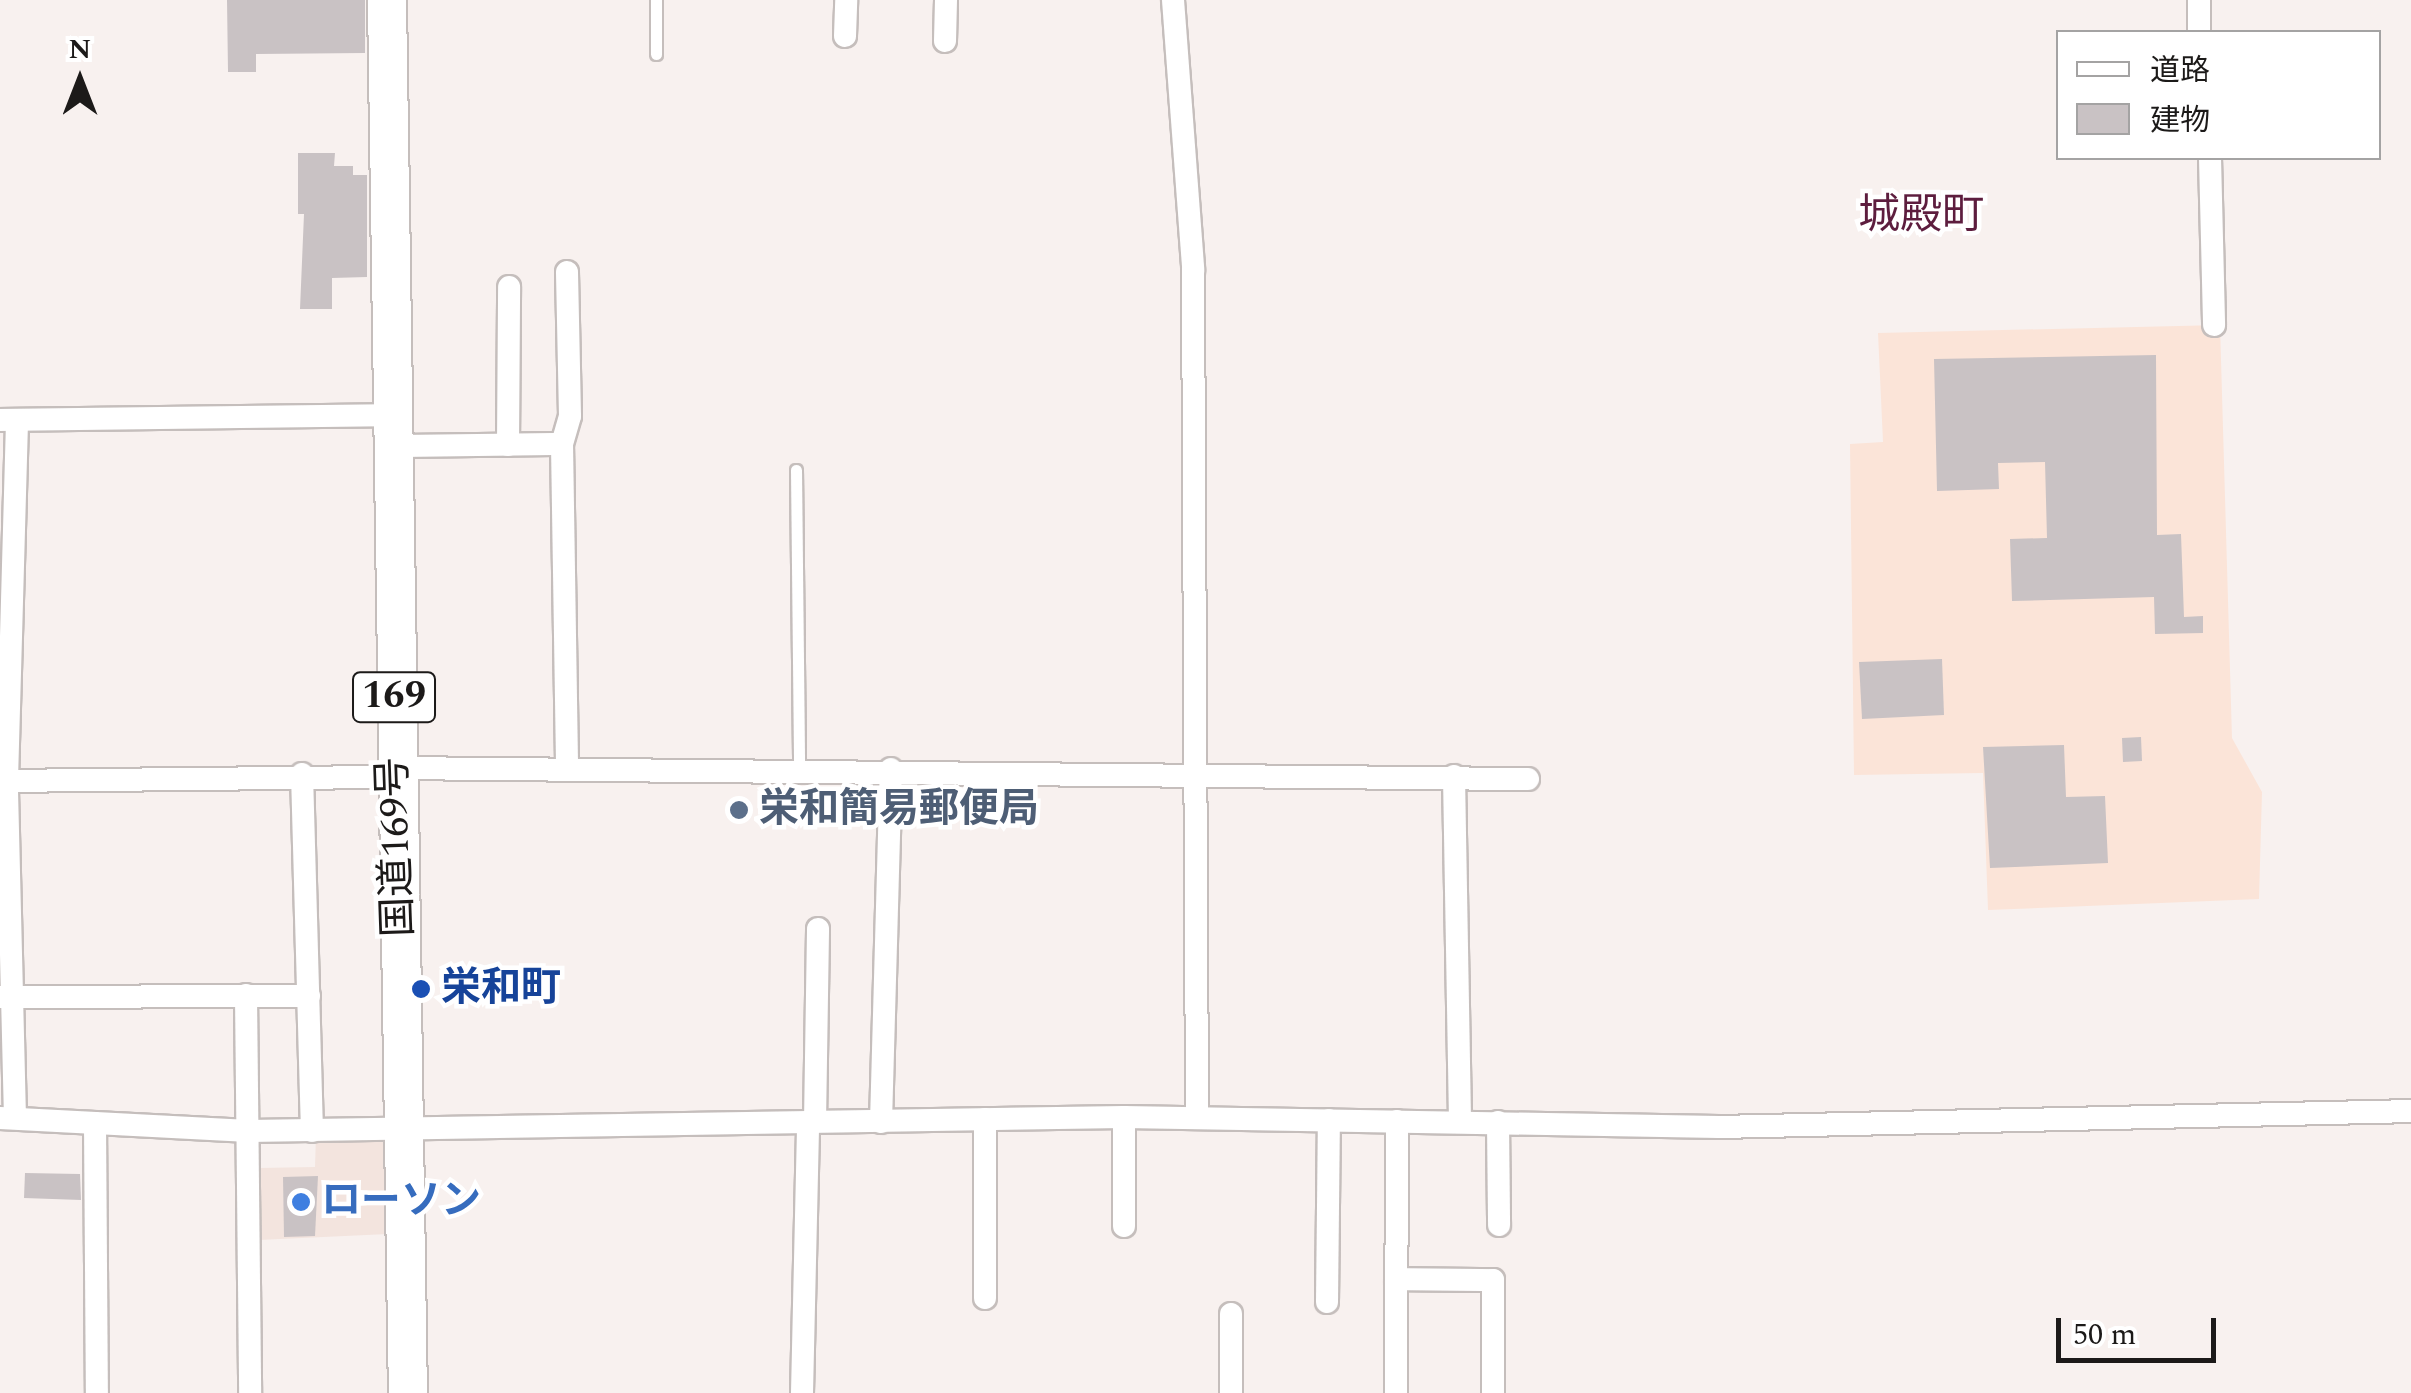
<!DOCTYPE html>
<meta charset="utf-8">
<style>
body{margin:0}
#map{position:relative;width:2411px;height:1393px;overflow:hidden;background:#f8f1ef;font-family:Spectral,"Noto Sans JP",serif}
div>[style]{position:absolute}
.built>*{inset:0;background:#f3e4de}
.education>*{inset:0;background:#fbe4d8}
.building>*{inset:0;background:#c9c2c4}
.roads{filter:drop-shadow(2px 0 #c5bebc) drop-shadow(-2px 0 #c5bebc) drop-shadow(0 2px #c5bebc) drop-shadow(0 -2px #c5bebc)}
.service>*{height:11px;margin:-5.5px;padding:0 5.5px;transform-origin:5.5px;border-radius:5.5px;background:#fff}
.minor>*{height:22px;margin:-11px;padding:0 11px;transform-origin:11px;border-radius:11px;background:#fff}
.trunk>*{height:38px;margin:-19px;padding:0 19px;transform-origin:19px;border-radius:19px;background:#fff}
.dots>*{width:28px;height:28px;translate:-50% -50%;box-sizing:border-box;border:5px solid #fff;border-radius:50%}
span{translate:-50% -50%;white-space:nowrap;text-align:center;line-height:1.15;-webkit-text-stroke:9px #fff;paint-order:stroke}
.shield-label span{padding:2px 8px;background:#fff;border:2px solid;border-radius:8px;-webkit-text-stroke-width:0}
.shield-label{font-size:38px;color:#1c1a19;font-weight:700}
.service-label{font-size:40px;color:#4e5e75;font-weight:700}
.left{translate:0 -50%;text-align:left}
.street-label{font-size:40px;color:#1c1a19}
.transit-label{font-size:40px;color:#164399;font-weight:700}
.shop-label{font-size:40px;color:#366cbe;font-weight:700}
.neighbourhood-label{font-size:42px;color:#5d1d3e}
.legend{position:absolute;left:2056px;top:30px;width:325px;height:130px;box-sizing:border-box;background:#fff;border:2px solid #a4a3a3;margin:0;padding:12px 18px;list-style:none;font-size:30px;color:#1c1a19}
.legend li{display:flex;align-items:center;gap:20px;height:50px}
.legend b{width:50px;border:2px solid #a4a3a3}
.north{position:absolute;left:30px;top:30px;width:100px;height:100px;-webkit-text-stroke:8px #fff;paint-order:stroke;rotate:0deg;font-size:28px;font-weight:700;line-height:40px;text-align:center;color:#1c1a19}
.north::after{content:'';display:block;margin:auto;width:35px;height:45px;background:#1c1a19;clip-path:polygon(50% 0,100% 100%,50% 72%,0 100%)}
.scale{position:absolute;left:2056px;top:1318px;width:160px;height:45px;box-sizing:border-box;border:5px solid #1c1a19;border-top:0;padding-left:12px;font-size:30px;line-height:35px;white-space:nowrap;color:#1c1a19;-webkit-text-stroke:8px #fff;paint-order:stroke}
</style>
<div id="map">
<div class="built">
<div style="clip-path:polygon(316px 1135px,388px 1135px,388px 1234px,259px 1240px,259px 1168px,315px 1167px)"></div>
</div>
<div class="education">
<div style="clip-path:polygon(2220px 325px,2232px 738px,2262px 792px,2259px 899px,1988px 910px,1983px 773px,1854px 775px,1850px 444px,1883px 442px,1878px 333px)"></div>
</div>
<div class="building">
<div style="clip-path:polygon(227px 0,365px 0,365px 53px,256px 54px,256px 72px,228px 72px)"></div>
<div style="clip-path:polygon(298px 153px,335px 153px,334px 166px,353px 166px,353px 175px,367px 175px,367px 277px,332px 278px,332px 309px,300px 309px,304px 214px,298px 214px)"></div>
<div style="clip-path:polygon(2156px 355px,2157px 535px,2181px 534px,2184px 617px,2203px 616px,2203px 633px,2155px 634px,2154px 597px,2012px 601px,2010px 539px,2047px 538px,2045px 462px,1998px 463px,1999px 489px,1937px 491px,1934px 359px)"></div>
<div style="clip-path:polygon(1942px 659px,1944px 715px,1862px 719px,1859px 662px)"></div>
<div style="clip-path:polygon(2141px 737px,2142px 761px,2123px 762px,2122px 738px)"></div>
<div style="clip-path:polygon(2064px 745px,2066px 797px,2105px 796px,2108px 863px,1990px 868px,1983px 747px)"></div>
<div style="clip-path:polygon(25px 1173px,80px 1174px,81px 1200px,24px 1198px)"></div>
<div style="clip-path:polygon(318px 1176px,315px 1236px,284px 1237px,283px 1177px)"></div>
</div>
<div class="roads">
<div class="service">
<div style="left:656px;top:54px;width:54px;rotate:-90deg"></div>
<div style="left:796px;top:470px;width:298px;rotate:89.4deg"></div>
</div>
<div class="minor">
<div style="left:1173px;top:0;width:270px;rotate:85.7deg"></div>
<div style="left:1193px;top:269px;width:849px;rotate:89.73deg"></div>
<div style="left:2199px;top:32px;width:32px;rotate:-90deg"></div>
<div style="left:845px;top:36px;width:36px;rotate:-88deg"></div>
<div style="left:945px;top:41px;width:41px;rotate:-88.6deg"></div>
<div style="left:2210px;top:158px;width:167px;rotate:88.6deg"></div>
<div style="left:0;top:420px;width:392px;rotate:-0.7deg"></div>
<div style="left:562px;top:444px;width:29px;rotate:-74deg"></div>
<div style="left:570px;top:416px;width:144px;rotate:-91.2deg"></div>
<div style="left:508px;top:445px;width:158px;rotate:-89.6deg"></div>
<div style="left:393px;top:446px;width:169px;rotate:-0.7deg"></div>
<div style="left:562px;top:444px;width:324px;rotate:89.1deg"></div>
<div style="left:394px;top:768px;width:1134px;rotate:0.56deg"></div>
<div style="left:302px;top:774px;width:357px;rotate:88.4deg"></div>
<div style="left:1454px;top:776px;width:345px;rotate:89deg"></div>
<div style="left:0;top:781px;width:395px;rotate:-0.6deg"></div>
<div style="left:246px;top:995px;width:398px;rotate:89.4deg"></div>
<div style="left:0;top:997px;width:309px;rotate:-0.2deg"></div>
<div style="left:1124px;top:1117px;width:109px;rotate:90deg"></div>
<div style="left:0;top:1118px;width:249px;rotate:3deg"></div>
<div style="left:249px;top:1131px;width:875px;rotate:-0.92deg"></div>
<div style="left:1124px;top:1117px;width:595px;rotate:0.96deg"></div>
<div style="left:1719px;top:1127px;width:692px;rotate:-1.32deg"></div>
<div style="left:15px;top:1118px;width:338px;rotate:-91.4deg"></div>
<div style="left:7px;top:780px;width:360px;rotate:-88.4deg"></div>
<div style="left:985px;top:1119px;width:179px;rotate:90deg"></div>
<div style="left:815px;top:1122px;width:193px;rotate:-89.1deg"></div>
<div style="left:881px;top:1122px;width:353px;rotate:-88.4deg"></div>
<div style="left:1498px;top:1122px;width:103px;rotate:89.4deg"></div>
<div style="left:95px;top:1123px;width:270px;rotate:89.6deg"></div>
<div style="left:1396px;top:1279px;width:97px;rotate:0.6deg"></div>
<div style="left:1493px;top:1280px;width:113px;rotate:90deg"></div>
<div style="left:1327px;top:1302px;width:182px;rotate:-89.4deg"></div>
<div style="left:1231px;top:1314px;width:79px;rotate:90deg"></div>
<div style="left:802px;top:1393px;width:271px;rotate:-88.7deg"></div>
<div style="left:1396px;top:1393px;width:272px;rotate:-89.8deg"></div>
</div>
<div class="trunk">
<div style="left:387px;top:0;width:1393px;rotate:89.14deg"></div>
</div>
</div>
<div class="dots">
<div style="left:739px;top:810px;background:#5c6f8a"></div>
<div style="left:421px;top:989px;background:#1a4fb4"></div>
<div style="left:301px;top:1202px;background:#3f7fe0"></div>
</div>
<div class="shield-label">
<span style="left:394px;top:697px">169</span>
</div>
<div class="service-label">
<span class="left" style="left:759px;top:810px">栄和簡易郵便局</span>
</div>
<div class="street-label">
<span style="left:397px;top:847px;rotate:-92deg">国道169号</span>
</div>
<div class="transit-label">
<span class="left" style="left:441px;top:989px">栄和町</span>
</div>
<div class="shop-label">
<span class="left" style="left:321px;top:1202px">ローソン</span>
</div>
<div class="neighbourhood-label">
<span style="left:1921px;top:216px">城殿町</span>
</div>
<ul class="legend">
<li><b style="height:12px;background:#fff"></b>道路</li>
<li><b style="height:28px;background:#c9c2c4"></b>建物</li>
</ul>
<div class="north">N</div>
<div class="scale">50 m</div>
</div>
